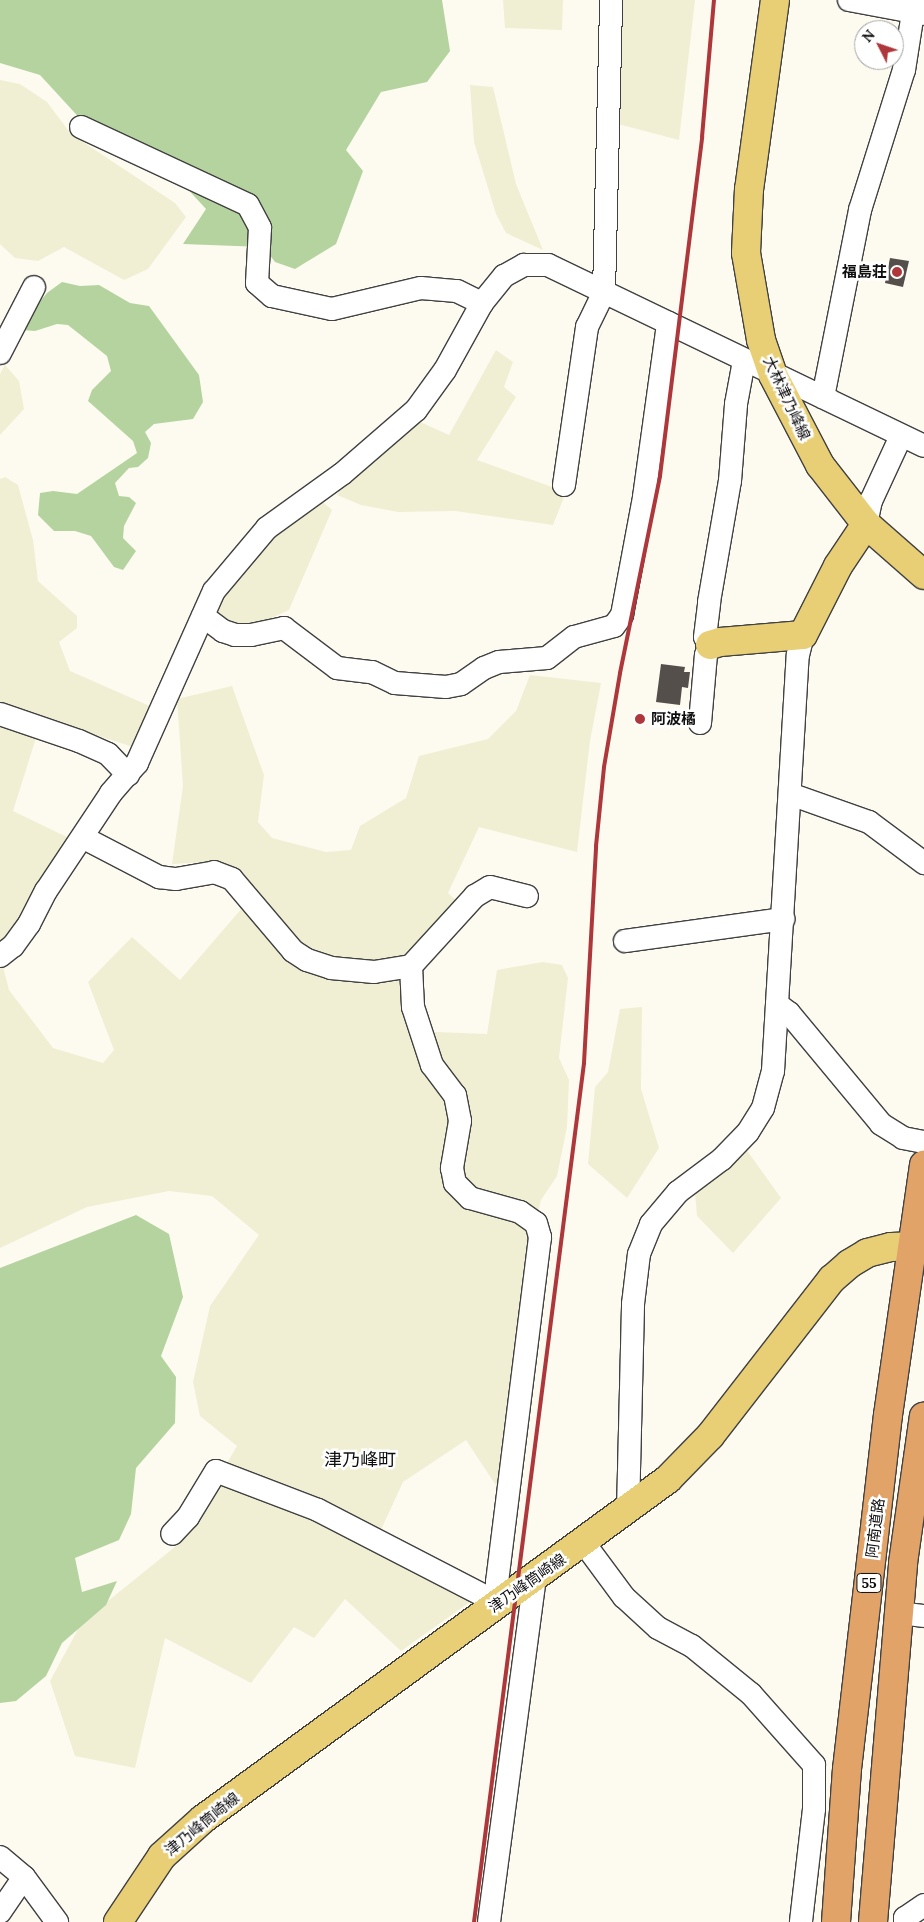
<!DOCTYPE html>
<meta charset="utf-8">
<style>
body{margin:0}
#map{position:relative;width:924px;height:1922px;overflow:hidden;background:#fdfbf0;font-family:Lora,"Noto Sans JP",serif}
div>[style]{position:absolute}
.farmland>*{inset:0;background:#f0efd3}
.forest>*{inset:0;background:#b5d39f}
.building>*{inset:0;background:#554f4b}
.roads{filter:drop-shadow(1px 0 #414141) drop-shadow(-1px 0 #414141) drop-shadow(0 1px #414141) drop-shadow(0 -1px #414141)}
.minor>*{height:22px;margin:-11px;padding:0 11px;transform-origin:11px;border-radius:11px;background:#fff}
.major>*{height:28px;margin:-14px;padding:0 14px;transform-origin:14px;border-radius:14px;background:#e8cf76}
.highway>*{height:28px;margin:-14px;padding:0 14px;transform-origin:14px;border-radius:14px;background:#e2a369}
.rail>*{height:4px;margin:-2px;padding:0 2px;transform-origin:2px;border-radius:2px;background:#ad373a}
.dots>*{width:14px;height:14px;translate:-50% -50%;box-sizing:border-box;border:2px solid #fff;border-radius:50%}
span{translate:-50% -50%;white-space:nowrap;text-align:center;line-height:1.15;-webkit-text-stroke:5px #fff;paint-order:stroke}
.shield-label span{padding:1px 4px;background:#fff;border:1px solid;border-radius:4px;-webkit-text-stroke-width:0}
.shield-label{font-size:14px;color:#0e0e0e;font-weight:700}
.poi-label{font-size:15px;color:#0e0e0e;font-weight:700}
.right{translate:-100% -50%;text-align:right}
.left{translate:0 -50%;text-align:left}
.street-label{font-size:15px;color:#0e0e0e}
.quarter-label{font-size:18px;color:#0e0e0e}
.north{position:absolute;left:854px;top:20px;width:50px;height:50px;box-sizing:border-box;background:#fff;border:1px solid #9f9f9f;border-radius:50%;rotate:311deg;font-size:14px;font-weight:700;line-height:20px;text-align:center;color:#0e0e0e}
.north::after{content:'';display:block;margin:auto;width:18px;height:22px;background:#ad373a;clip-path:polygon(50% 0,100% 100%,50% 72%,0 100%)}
</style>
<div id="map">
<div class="farmland">
<div style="clip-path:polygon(503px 0,563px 0,562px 30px,505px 28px)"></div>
<div style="clip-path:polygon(621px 0,695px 0,679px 140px,618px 124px)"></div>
<div style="clip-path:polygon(0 80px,20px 84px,47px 102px,71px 134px,175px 203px,186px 217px,148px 269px,124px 280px,64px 247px,38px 261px,15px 258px,0 244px)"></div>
<div style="clip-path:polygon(470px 85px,493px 87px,516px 184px,543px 250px,506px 233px,496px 214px,474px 142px)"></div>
<div style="clip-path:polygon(496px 350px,513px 362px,504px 387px,516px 397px,477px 460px,566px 492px,553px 525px,455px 511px,398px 512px,361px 505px,337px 495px,343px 485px,418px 421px,449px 435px)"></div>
<div style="clip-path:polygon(5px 365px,19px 381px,24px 409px,0 435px,0 374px)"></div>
<div style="clip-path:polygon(5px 477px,18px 485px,33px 540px,38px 581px,77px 616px,77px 628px,59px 642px,70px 671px,152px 707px,133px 747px,0 704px,0 479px)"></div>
<div style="clip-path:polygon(323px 502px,332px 510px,289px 610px,269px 619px,239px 625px,225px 620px,214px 609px,269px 541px,312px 506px)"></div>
<div style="clip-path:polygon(530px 675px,601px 683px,590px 741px,577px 852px,479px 827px,448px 893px,459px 903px,408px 957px,412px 1031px,487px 1034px,497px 970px,543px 962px,562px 965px,568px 978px,559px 1058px,569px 1080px,567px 1127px,557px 1176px,541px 1200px,533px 1232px,499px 1490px,466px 1440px,403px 1482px,374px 1545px,474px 1599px,401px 1651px,345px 1599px,314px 1638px,294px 1627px,251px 1683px,165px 1638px,135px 1768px,75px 1756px,50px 1681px,82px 1622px,181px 1542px,237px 1446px,200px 1416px,193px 1382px,210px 1306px,259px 1235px,212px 1196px,169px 1191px,87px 1207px,0 1248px,0 955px,9px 990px,53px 1048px,103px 1063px,114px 1050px,88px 982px,132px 937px,180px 980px,255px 893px,242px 875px,220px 861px,172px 864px,183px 786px,177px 699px,232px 686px,264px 775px,258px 822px,272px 838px,326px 852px,351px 850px,360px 826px,406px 798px,419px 756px,488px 739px,516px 711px)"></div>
<div style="clip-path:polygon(0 724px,36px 738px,13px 811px,73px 840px,22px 919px,0 943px)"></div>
<div style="clip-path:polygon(642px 1007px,641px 1089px,659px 1148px,627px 1198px,588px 1164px,595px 1087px,608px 1072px,620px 1009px)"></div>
<div style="clip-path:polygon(746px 1149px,781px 1198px,733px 1253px,697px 1216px,695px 1192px)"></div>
</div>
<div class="forest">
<div style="clip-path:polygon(0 0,442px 0,450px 51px,427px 82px,381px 92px,346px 150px,363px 171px,336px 244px,295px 269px,275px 262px,264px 247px,183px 244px,206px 209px,159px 158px,85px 124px,40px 75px,0 63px)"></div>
<div style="clip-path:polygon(62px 282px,80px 286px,99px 285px,130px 303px,149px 306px,199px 375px,203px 402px,193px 419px,154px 424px,145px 432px,151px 443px,148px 458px,138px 467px,129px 468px,115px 483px,119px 496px,129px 497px,136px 503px,124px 526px,123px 538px,136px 551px,123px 570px,114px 567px,91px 536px,75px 531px,54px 531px,38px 515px,40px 493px,53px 491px,77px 494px,137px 453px,133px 441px,88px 401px,92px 390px,111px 371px,107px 356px,68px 325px,57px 324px,35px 331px,22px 330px,24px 320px,47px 293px)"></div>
<div style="clip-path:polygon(136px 1215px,169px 1234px,183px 1297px,161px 1356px,176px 1377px,175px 1423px,136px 1468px,131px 1514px,119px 1540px,75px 1558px,82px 1592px,117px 1581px,106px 1605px,62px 1643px,46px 1676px,16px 1701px,0 1703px,0 1268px)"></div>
</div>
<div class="building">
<div style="clip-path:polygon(890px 258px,909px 261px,903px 287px,885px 283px)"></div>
<div style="clip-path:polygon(661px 664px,685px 667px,684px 672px,690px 672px,688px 688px,682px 687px,680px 705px,656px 702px)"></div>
</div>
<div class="roads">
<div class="minor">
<div style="left:849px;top:0;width:76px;rotate:10.6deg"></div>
<div style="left:81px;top:127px;width:184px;rotate:25deg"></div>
<div style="left:248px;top:205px;width:26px;rotate:62deg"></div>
<div style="left:260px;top:228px;width:55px;rotate:93.1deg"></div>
<div style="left:257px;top:283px;width:20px;rotate:41deg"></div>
<div style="left:272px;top:296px;width:61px;rotate:12.2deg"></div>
<div style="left:332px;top:309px;width:91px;rotate:-13.3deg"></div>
<div style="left:421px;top:288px;width:36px;rotate:5deg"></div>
<div style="left:457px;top:291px;width:28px;rotate:26deg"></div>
<div style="left:0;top:353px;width:74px;rotate:-62.7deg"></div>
<div style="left:823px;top:397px;width:191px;rotate:-78.8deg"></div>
<div style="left:860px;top:210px;width:147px;rotate:-72.6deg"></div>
<div style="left:904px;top:70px;width:71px;rotate:-81.1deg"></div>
<div style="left:564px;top:485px;width:160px;rotate:-81.7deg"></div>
<div style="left:587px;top:327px;width:39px;rotate:-64deg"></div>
<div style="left:604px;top:292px;width:292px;rotate:-88.6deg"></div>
<div style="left:866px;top:524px;width:24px;rotate:-78deg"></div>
<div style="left:871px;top:501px;width:72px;rotate:-65.2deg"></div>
<div style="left:203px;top:616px;width:25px;rotate:37deg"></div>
<div style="left:223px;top:631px;width:13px;rotate:18deg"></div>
<div style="left:235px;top:635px;width:16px"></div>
<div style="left:251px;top:635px;width:34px;rotate:-12deg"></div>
<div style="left:284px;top:628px;width:66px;rotate:37deg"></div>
<div style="left:337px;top:668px;width:35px;rotate:7deg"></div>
<div style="left:372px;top:672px;width:25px;rotate:26deg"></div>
<div style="left:395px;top:683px;width:51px;rotate:4.5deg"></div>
<div style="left:446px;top:687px;width:15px;rotate:-11deg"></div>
<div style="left:461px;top:684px;width:28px;rotate:-35deg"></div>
<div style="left:484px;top:668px;width:16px;rotate:-22deg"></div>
<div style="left:499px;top:662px;width:48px;rotate:-4.8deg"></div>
<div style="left:547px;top:658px;width:34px;rotate:-38deg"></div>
<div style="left:574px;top:637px;width:41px;rotate:-15.4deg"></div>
<div style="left:614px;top:626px;width:14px;rotate:-54deg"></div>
<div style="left:622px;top:615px;width:120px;rotate:-79.4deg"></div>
<div style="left:644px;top:497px;width:176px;rotate:-82.1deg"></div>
<div style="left:0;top:714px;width:83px;rotate:18.9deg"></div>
<div style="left:79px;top:741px;width:32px;rotate:24deg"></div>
<div style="left:108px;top:754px;width:29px;rotate:46deg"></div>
<div style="left:700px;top:723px;width:68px;rotate:-85deg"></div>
<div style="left:706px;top:655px;width:11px;rotate:-68deg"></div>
<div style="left:710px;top:645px;width:9px;rotate:-122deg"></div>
<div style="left:705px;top:637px;width:35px;rotate:-83deg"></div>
<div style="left:709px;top:602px;width:123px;rotate:-80.2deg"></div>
<div style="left:730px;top:481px;width:77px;rotate:-85.5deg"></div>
<div style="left:736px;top:404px;width:44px;rotate:-79.5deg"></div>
<div style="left:790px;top:794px;width:84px;rotate:19.5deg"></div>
<div style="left:869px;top:822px;width:69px;rotate:36.7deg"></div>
<div style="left:84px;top:838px;width:85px;rotate:27.5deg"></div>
<div style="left:159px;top:877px;width:17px;rotate:7deg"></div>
<div style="left:176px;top:879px;width:39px;rotate:-10deg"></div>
<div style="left:214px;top:872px;width:19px;rotate:21deg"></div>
<div style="left:232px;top:879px;width:94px;rotate:49.7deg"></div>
<div style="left:293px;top:951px;width:17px;rotate:33deg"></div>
<div style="left:307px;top:960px;width:25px;rotate:18deg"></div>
<div style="left:331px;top:968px;width:43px;rotate:5.3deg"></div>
<div style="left:374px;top:972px;width:37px;rotate:-9deg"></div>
<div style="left:411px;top:966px;width:41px;rotate:87.2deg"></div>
<div style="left:413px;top:1007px;width:61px;rotate:71.9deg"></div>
<div style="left:432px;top:1065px;width:38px;rotate:53deg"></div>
<div style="left:455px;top:1095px;width:26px;rotate:79deg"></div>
<div style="left:460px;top:1121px;width:48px;rotate:99.7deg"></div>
<div style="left:452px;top:1168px;width:15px;rotate:79deg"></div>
<div style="left:455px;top:1183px;width:21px;rotate:45deg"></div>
<div style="left:470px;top:1198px;width:52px;rotate:15.6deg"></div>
<div style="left:520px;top:1212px;width:19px;rotate:35deg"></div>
<div style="left:536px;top:1223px;width:15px;rotate:74deg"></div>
<div style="left:540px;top:1237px;width:348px;rotate:97.1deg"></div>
<div style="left:497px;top:1582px;width:21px;rotate:87deg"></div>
<div style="left:498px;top:1603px;width:203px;rotate:-152.7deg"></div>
<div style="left:318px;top:1510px;width:109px;rotate:-159.1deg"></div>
<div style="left:216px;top:1471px;width:54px;rotate:121.3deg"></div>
<div style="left:188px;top:1517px;width:23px;rotate:133deg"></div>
<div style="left:625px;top:941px;width:160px;rotate:-7.9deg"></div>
<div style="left:0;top:956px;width:16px;rotate:-38deg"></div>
<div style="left:13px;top:946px;width:27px;rotate:-54deg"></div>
<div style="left:29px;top:924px;width:37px;rotate:-63deg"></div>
<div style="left:46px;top:891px;width:118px;rotate:-56.4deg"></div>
<div style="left:111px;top:793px;width:40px;rotate:-49deg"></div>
<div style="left:137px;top:763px;width:188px;rotate:-65.9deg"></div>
<div style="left:214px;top:591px;width:82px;rotate:-49.9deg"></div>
<div style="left:267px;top:528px;width:92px;rotate:-35.8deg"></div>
<div style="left:342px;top:474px;width:98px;rotate:-40.9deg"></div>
<div style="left:416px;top:410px;width:49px;rotate:-54.1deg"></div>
<div style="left:445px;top:370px;width:77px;rotate:-61.1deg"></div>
<div style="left:482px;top:303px;width:35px;rotate:-51deg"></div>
<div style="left:504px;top:276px;width:23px;rotate:-29deg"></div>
<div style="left:524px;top:265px;width:24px"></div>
<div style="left:548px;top:265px;width:417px;rotate:25.7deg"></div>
<div style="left:411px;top:966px;width:95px;rotate:-47.6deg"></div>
<div style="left:475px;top:896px;width:17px;rotate:-31deg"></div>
<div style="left:490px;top:887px;width:38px;rotate:14deg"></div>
<div style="left:777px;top:1004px;width:15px;rotate:37deg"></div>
<div style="left:789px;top:1013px;width:144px;rotate:50.3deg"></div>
<div style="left:881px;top:1124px;width:26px;rotate:32deg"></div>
<div style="left:903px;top:1138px;width:21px;rotate:11deg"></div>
<div style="left:628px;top:1511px;width:207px;rotate:-88.6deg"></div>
<div style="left:633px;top:1304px;width:50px;rotate:-83.2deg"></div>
<div style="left:639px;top:1254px;width:32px;rotate:-68deg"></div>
<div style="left:651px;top:1224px;width:42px;rotate:-49.8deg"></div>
<div style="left:678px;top:1192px;width:55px;rotate:-36.9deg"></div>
<div style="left:722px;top:1159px;width:37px;rotate:-46deg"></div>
<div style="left:748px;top:1132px;width:28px;rotate:-58deg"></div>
<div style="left:763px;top:1108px;width:38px;rotate:-75deg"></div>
<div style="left:773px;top:1071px;width:417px;rotate:-86.6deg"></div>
<div style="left:798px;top:655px;width:21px;rotate:-76deg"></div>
<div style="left:584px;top:1543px;width:67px;rotate:53.5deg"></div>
<div style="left:624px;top:1597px;width:46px;rotate:42.4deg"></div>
<div style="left:658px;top:1628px;width:38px;rotate:28deg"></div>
<div style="left:692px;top:1646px;width:76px;rotate:39.1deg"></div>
<div style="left:751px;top:1694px;width:95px;rotate:48.4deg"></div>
<div style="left:814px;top:1765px;width:44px;rotate:90deg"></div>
<div style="left:814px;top:1809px;width:114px;rotate:96.6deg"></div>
<div style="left:899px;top:1613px;width:25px;rotate:7deg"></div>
<div style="left:0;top:1857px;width:31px;rotate:40deg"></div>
<div style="left:24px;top:1877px;width:56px;rotate:53.7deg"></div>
<div style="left:0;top:1912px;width:42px;rotate:-55.6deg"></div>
<div style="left:489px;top:1922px;width:348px;rotate:-82.4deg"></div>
<div style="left:905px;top:1922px;width:4px;rotate:-90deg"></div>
<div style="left:905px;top:1918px;width:23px;rotate:-34deg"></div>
</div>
<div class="major">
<div style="left:775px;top:0;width:191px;rotate:97.8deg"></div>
<div style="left:749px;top:189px;width:64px;rotate:92.7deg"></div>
<div style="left:746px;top:253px;width:88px;rotate:80.2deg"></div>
<div style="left:761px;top:340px;width:37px;rotate:71deg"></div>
<div style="left:773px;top:375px;width:102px;rotate:62.4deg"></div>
<div style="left:820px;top:465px;width:75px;rotate:52.1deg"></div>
<div style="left:866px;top:524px;width:77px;rotate:41.3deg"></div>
<div style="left:710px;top:645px;width:10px;rotate:-17deg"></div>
<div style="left:720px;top:642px;width:83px;rotate:-4.8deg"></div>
<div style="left:803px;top:635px;width:77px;rotate:-63.1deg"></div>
<div style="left:838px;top:566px;width:50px;rotate:-56.3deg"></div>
<div style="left:118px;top:1922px;width:79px;rotate:-56.3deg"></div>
<div style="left:162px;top:1856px;width:55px;rotate:-42.1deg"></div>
<div style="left:203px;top:1819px;width:576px;rotate:-36.17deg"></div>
<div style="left:668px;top:1479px;width:60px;rotate:-45.7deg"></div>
<div style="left:710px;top:1436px;width:199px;rotate:-52.2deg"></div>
<div style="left:832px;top:1279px;width:23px;rotate:-41deg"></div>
<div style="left:849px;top:1264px;width:21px;rotate:-31deg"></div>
<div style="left:867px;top:1253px;width:25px;rotate:-14deg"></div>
<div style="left:891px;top:1247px;width:33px;rotate:-2deg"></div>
</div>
<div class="highway">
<div style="left:836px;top:1922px;width:153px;rotate:-85.9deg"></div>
<div style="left:847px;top:1769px;width:356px;rotate:-83.4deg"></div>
<div style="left:888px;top:1415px;width:253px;rotate:-81.8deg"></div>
<div style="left:873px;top:1922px;width:360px;rotate:-85.2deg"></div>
<div style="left:903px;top:1563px;width:148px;rotate:-81.9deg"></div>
</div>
</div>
<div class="rail">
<div style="left:474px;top:1922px;width:866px;rotate:-82.7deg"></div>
<div style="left:584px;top:1063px;width:217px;rotate:-86.8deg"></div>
<div style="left:596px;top:846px;width:79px;rotate:-84.2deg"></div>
<div style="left:604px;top:767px;width:95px;rotate:-80.3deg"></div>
<div style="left:620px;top:673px;width:201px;rotate:-78.5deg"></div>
<div style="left:660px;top:476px;width:342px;rotate:-82.9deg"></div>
<div style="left:702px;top:137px;width:138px;rotate:-85deg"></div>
</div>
<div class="dots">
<div style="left:897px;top:272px;background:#ad373a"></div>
<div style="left:640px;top:719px;background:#ad373a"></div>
</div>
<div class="shield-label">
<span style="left:869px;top:1583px">55</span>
</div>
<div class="poi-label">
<span class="right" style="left:887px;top:272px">福島荘</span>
<span class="left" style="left:651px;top:719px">阿波橘</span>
</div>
<div class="street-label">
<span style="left:787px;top:398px;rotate:65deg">大林津乃峰線</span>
<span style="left:875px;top:1528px;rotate:-83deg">阿南道路</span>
<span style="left:527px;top:1583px;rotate:-35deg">津乃峰筒崎線</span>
<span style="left:202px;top:1824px;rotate:-39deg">津乃峰筒崎線</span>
</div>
<div class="quarter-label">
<span style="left:360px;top:1460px">津乃峰町</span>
</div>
<div class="north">N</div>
</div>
